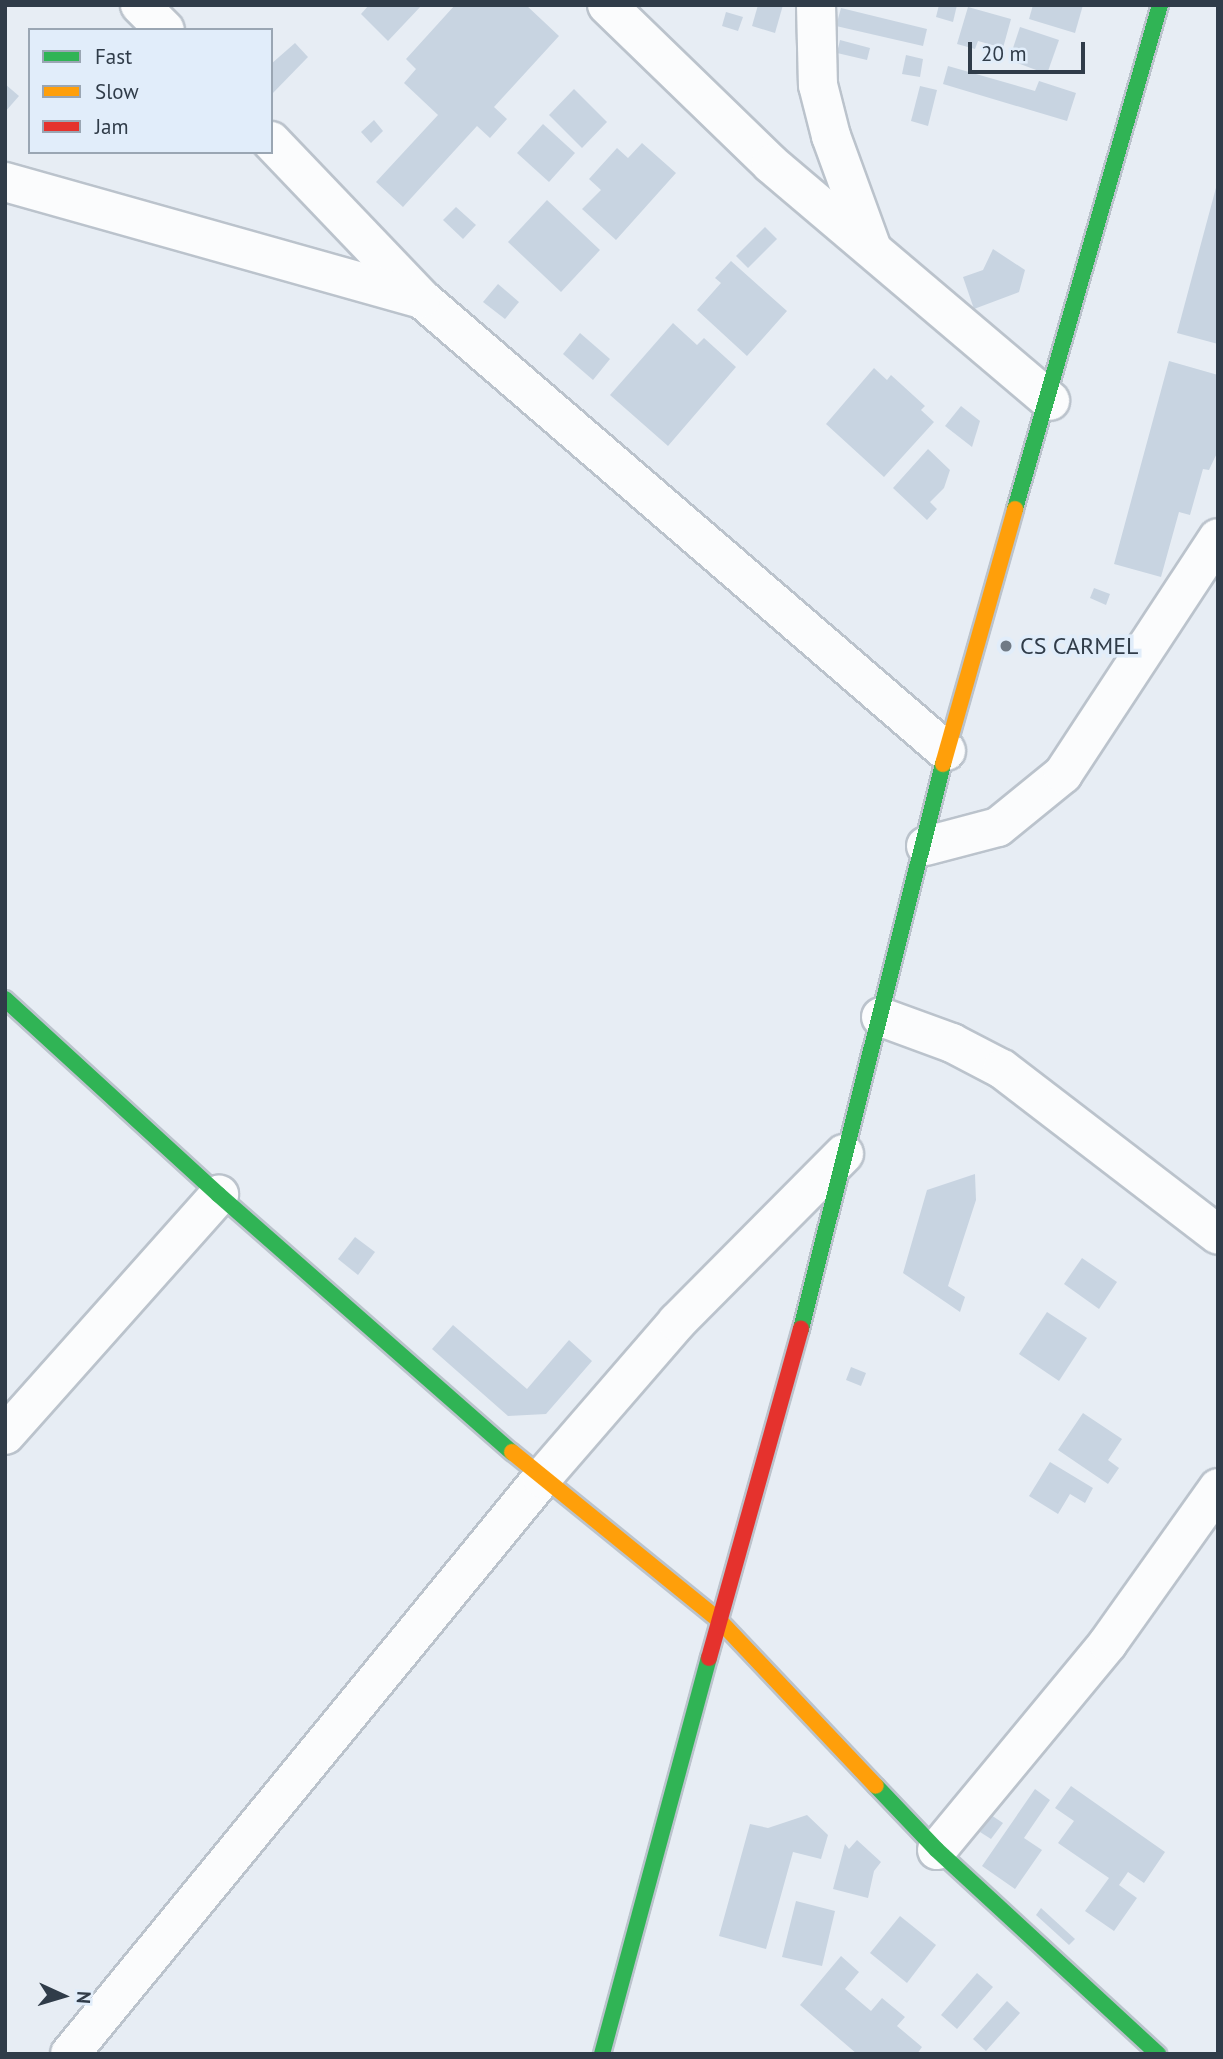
<!DOCTYPE html>
<style>
body{margin:0}
#map{position:relative;width:1223px;height:2059px;overflow:hidden;background:#e7edf4;font-family:"PT Sans",sans-serif}
div>[style]{position:absolute}
.building>*{inset:0;background:#c8d4e1}
.roads{filter:drop-shadow(2px 0 #bbc3cc) drop-shadow(-2px 0 #bbc3cc) drop-shadow(0 2px #bbc3cc) drop-shadow(0 -2px #bbc3cc)}
.street>*{height:38px;margin:-19px;padding:0 19px;transform-origin:19px;border-radius:19px;background:#fbfcfd}
.fast>*{height:16px;margin:-8px;padding:0 8px;transform-origin:8px;border-radius:8px;background:#30b455}
.slow>*{height:16px;margin:-8px;padding:0 8px;transform-origin:8px;border-radius:8px;background:#ff9f0a}
.jam>*{height:16px;margin:-8px;padding:0 8px;transform-origin:8px;border-radius:8px;background:#e5322d}
.dots>*{width:19px;height:19px;translate:-50% -50%;box-sizing:border-box;border:4px solid #e1edfa;border-radius:50%}
span{translate:-50% -50%;white-space:nowrap;text-align:center;line-height:1.15;-webkit-text-stroke:7px #e1edfa;paint-order:stroke}
.poi-label{font-size:24px;color:#303c49}
.left{translate:0 -50%;text-align:left}
.frame{position:absolute;inset:0;border:7px solid #303c49;pointer-events:none}
.legend{position:absolute;left:28px;top:28px;width:245px;height:126px;box-sizing:border-box;background:#e1edfa;border:2px solid #9aa6b3;margin:0;padding:9px 12px;list-style:none;font-size:21px;color:#303c49}
.legend li{display:flex;align-items:center;gap:14px;height:35px}
.legend b{width:35px;border:2px solid #9aa6b3}
.north{position:absolute;left:28px;top:1961px;width:70px;height:70px;-webkit-text-stroke:5px #e1edfa;paint-order:stroke;rotate:94deg;font-size:19px;font-weight:700;line-height:28px;text-align:center;color:#303c49}
.north::after{content:'';display:block;margin:auto;width:24px;height:32px;background:#303c49;clip-path:polygon(50% 0,100% 100%,50% 72%,0 100%)}
.scale{position:absolute;left:968px;top:42px;width:117px;height:32px;box-sizing:border-box;border:4px solid #303c49;border-top:0;padding-left:9px;font-size:21px;line-height:24px;white-space:nowrap;color:#303c49;-webkit-text-stroke:5px #e1edfa;paint-order:stroke}
</style>
<div id="map">
<div class="building">
<div style="clip-path:polygon(369px 5px,422px 5px,388px 41px,361px 14px)"></div>
<div style="clip-path:polygon(455px 5px,526px 5px,559px 36px,494px 107px,507px 119px,490px 138px,477px 126px,403px 207px,376px 182px,438px 115px,404px 83px,416px 69px,406px 59px)"></div>
<div style="clip-path:polygon(758px 5px,783px 5px,775px 33px,752px 26px)"></div>
<div style="clip-path:polygon(939px 5px,957px 5px,953px 22px,936px 17px)"></div>
<div style="clip-path:polygon(1033px 5px,1083px 5px,1075px 33px,1029px 19px)"></div>
<div style="clip-path:polygon(968px 7px,1011px 19px,1003px 48px,978px 41px,975px 49px,957px 44px)"></div>
<div style="clip-path:polygon(841px 8px,927px 29px,923px 46px,836px 26px)"></div>
<div style="clip-path:polygon(726px 12px,743px 17px,738px 31px,722px 26px)"></div>
<div style="clip-path:polygon(1020px 27px,1059px 40px,1047px 74px,1009px 60px)"></div>
<div style="clip-path:polygon(840px 40px,870px 48px,867px 60px,837px 53px)"></div>
<div style="clip-path:polygon(295px 43px,308px 57px,271px 95px,271px 64px)"></div>
<div style="clip-path:polygon(906px 55px,923px 59px,920px 77px,902px 74px)"></div>
<div style="clip-path:polygon(948px 66px,1035px 91px,1039px 81px,1076px 93px,1067px 121px,943px 84px)"></div>
<div style="clip-path:polygon(5px 84px,19px 96px,5px 112px)"></div>
<div style="clip-path:polygon(920px 86px,937px 90px,928px 126px,911px 121px)"></div>
<div style="clip-path:polygon(574px 89px,607px 122px,582px 148px,549px 115px)"></div>
<div style="clip-path:polygon(374px 120px,383px 131px,371px 143px,361px 132px)"></div>
<div style="clip-path:polygon(543px 124px,575px 153px,549px 182px,517px 153px)"></div>
<div style="clip-path:polygon(642px 143px,676px 173px,616px 240px,582px 209px,601px 190px,589px 179px,617px 148px,628px 158px)"></div>
<div style="clip-path:polygon(1217px 184px,1218px 184px,1218px 344px,1177px 333px)"></div>
<div style="clip-path:polygon(547px 200px,600px 250px,561px 292px,508px 242px)"></div>
<div style="clip-path:polygon(456px 207px,476px 225px,463px 239px,443px 220px)"></div>
<div style="clip-path:polygon(765px 227px,777px 239px,748px 268px,736px 256px)"></div>
<div style="clip-path:polygon(993px 249px,1025px 270px,1019px 292px,974px 309px,963px 277px,983px 270px)"></div>
<div style="clip-path:polygon(731px 261px,787px 311px,747px 356px,697px 310px,721px 283px,715px 278px)"></div>
<div style="clip-path:polygon(498px 284px,519px 302px,505px 319px,483px 302px)"></div>
<div style="clip-path:polygon(673px 323px,697px 345px,704px 338px,736px 367px,668px 446px,610px 395px)"></div>
<div style="clip-path:polygon(580px 333px,610px 359px,593px 380px,563px 354px)"></div>
<div style="clip-path:polygon(1169px 361px,1218px 375px,1218px 451px,1209px 470px,1203px 469px,1190px 515px,1179px 512px,1161px 577px,1114px 564px)"></div>
<div style="clip-path:polygon(874px 368px,887px 380px,891px 375px,925px 406px,921px 410px,934px 422px,884px 477px,826px 424px)"></div>
<div style="clip-path:polygon(961px 406px,980px 421px,972px 447px,945px 426px)"></div>
<div style="clip-path:polygon(928px 449px,950px 470px,944px 488px,930px 502px,937px 509px,927px 520px,893px 488px)"></div>
<div style="clip-path:polygon(1094px 588px,1110px 594px,1106px 605px,1090px 598px)"></div>
<div style="clip-path:polygon(975px 1174px,976px 1200px,948px 1286px,965px 1297px,960px 1312px,903px 1273px,927px 1190px)"></div>
<div style="clip-path:polygon(355px 1237px,375px 1252px,358px 1275px,338px 1259px)"></div>
<div style="clip-path:polygon(1082px 1258px,1117px 1282px,1099px 1309px,1064px 1284px)"></div>
<div style="clip-path:polygon(1047px 1312px,1087px 1338px,1059px 1381px,1019px 1354px)"></div>
<div style="clip-path:polygon(453px 1325px,527px 1389px,569px 1340px,592px 1361px,546px 1414px,508px 1416px,432px 1349px)"></div>
<div style="clip-path:polygon(851px 1367px,866px 1373px,861px 1386px,846px 1380px)"></div>
<div style="clip-path:polygon(1083px 1413px,1122px 1439px,1108px 1460px,1119px 1468px,1108px 1484px,1058px 1450px)"></div>
<div style="clip-path:polygon(1050px 1462px,1093px 1488px,1085px 1503px,1070px 1494px,1058px 1514px,1029px 1496px)"></div>
<div style="clip-path:polygon(1071px 1786px,1165px 1852px,1144px 1883px,1128px 1872px,1119px 1885px,1137px 1898px,1114px 1931px,1085px 1911px,1109px 1878px,1058px 1843px,1074px 1821px,1055px 1808px)"></div>
<div style="clip-path:polygon(1035px 1789px,1050px 1800px,1024px 1838px,1042px 1850px,1015px 1889px,982px 1866px)"></div>
<div style="clip-path:polygon(807px 1815px,828px 1835px,821px 1859px,793px 1852px,766px 1949px,719px 1936px,750px 1824px,768px 1828px)"></div>
<div style="clip-path:polygon(991px 1815px,1003px 1823px,991px 1839px,980px 1832px)"></div>
<div style="clip-path:polygon(857px 1840px,881px 1862px,874px 1871px,868px 1898px,833px 1889px,845px 1844px,849px 1849px)"></div>
<div style="clip-path:polygon(796px 1901px,835px 1911px,822px 1966px,782px 1957px)"></div>
<div style="clip-path:polygon(1041px 1908px,1075px 1939px,1069px 1945px,1036px 1915px)"></div>
<div style="clip-path:polygon(900px 1916px,936px 1945px,907px 1983px,870px 1953px)"></div>
<div style="clip-path:polygon(841px 1956px,859px 1972px,845px 1989px,871px 2011px,882px 1998px,905px 2017px,897px 2026px,922px 2047px,917px 2054px,857px 2054px,800px 2005px)"></div>
<div style="clip-path:polygon(977px 1973px,993px 1987px,957px 2029px,941px 2015px)"></div>
<div style="clip-path:polygon(1007px 2001px,1020px 2013px,986px 2051px,973px 2039px)"></div>
</div>
<div class="roads">
<div class="street">
<div style="left:140px;top:5px;width:35px;rotate:45deg"></div>
<div style="left:607px;top:5px;width:228px;rotate:44.1deg"></div>
<div style="left:771px;top:164px;width:366px;rotate:40.3deg"></div>
<div style="left:816px;top:5px;width:80px;rotate:88.6deg"></div>
<div style="left:818px;top:85px;width:53px;rotate:75.7deg"></div>
<div style="left:831px;top:136px;width:117px;rotate:70deg"></div>
<div style="left:271px;top:141px;width:219px;rotate:46.3deg"></div>
<div style="left:422px;top:299px;width:692px;rotate:40.78deg"></div>
<div style="left:5px;top:182px;width:432px;rotate:15.7deg"></div>
<div style="left:926px;top:846px;width:74px;rotate:-14.8deg"></div>
<div style="left:998px;top:827px;width:84px;rotate:-39.2deg"></div>
<div style="left:1063px;top:774px;width:282px;rotate:-56.7deg"></div>
<div style="left:881px;top:1017px;width:76px;rotate:20.1deg"></div>
<div style="left:952px;top:1043px;width:56px;rotate:27.5deg"></div>
<div style="left:1002px;top:1069px;width:272px;rotate:37.5deg"></div>
<div style="left:5px;top:1435px;width:322px;rotate:-48.3deg"></div>
<div style="left:937px;top:1850px;width:268px;rotate:-50.4deg"></div>
<div style="left:1108px;top:1643px;width:190px;rotate:-54.6deg"></div>
<div style="left:70px;top:2054px;width:745px;rotate:-50.67deg"></div>
<div style="left:542px;top:1478px;width:206px;rotate:-49.1deg"></div>
<div style="left:677px;top:1322px;width:237px;rotate:-45.2deg"></div>
</div>
<div class="fast">
<div style="left:1015px;top:509px;width:524px;rotate:-73.95deg"></div>
<div style="left:5px;top:999px;width:290px;rotate:42.5deg"></div>
<div style="left:219px;top:1195px;width:390px;rotate:41.3deg"></div>
<div style="left:801px;top:1329px;width:583px;rotate:-75.89deg"></div>
<div style="left:876px;top:1786px;width:88px;rotate:46.4deg"></div>
<div style="left:937px;top:1850px;width:301px;rotate:42.7deg"></div>
<div style="left:602px;top:2054px;width:410px;rotate:-74.9deg"></div>
</div>
<div class="slow">
<div style="left:943px;top:764px;width:265px;rotate:-74.2deg"></div>
<div style="left:512px;top:1452px;width:267px;rotate:39.1deg"></div>
<div style="left:719px;top:1620px;width:228px;rotate:46.6deg"></div>
</div>
<div class="jam">
<div style="left:709px;top:1658px;width:342px;rotate:-74.4deg"></div>
</div>
</div>
<div class="dots">
<div style="left:1006px;top:646px;background:#707a85"></div>
</div>
<div class="poi-label">
<span class="left" style="left:1020px;top:646px">CS CARMEL</span>
</div>
<div class="frame"></div>
<ul class="legend">
<li><b style="height:9px;background:#30b455"></b>Fast</li>
<li><b style="height:9px;background:#ff9f0a"></b>Slow</li>
<li><b style="height:9px;background:#e5322d"></b>Jam</li>
</ul>
<div class="north">N</div>
<div class="scale">20 m</div>
</div>
